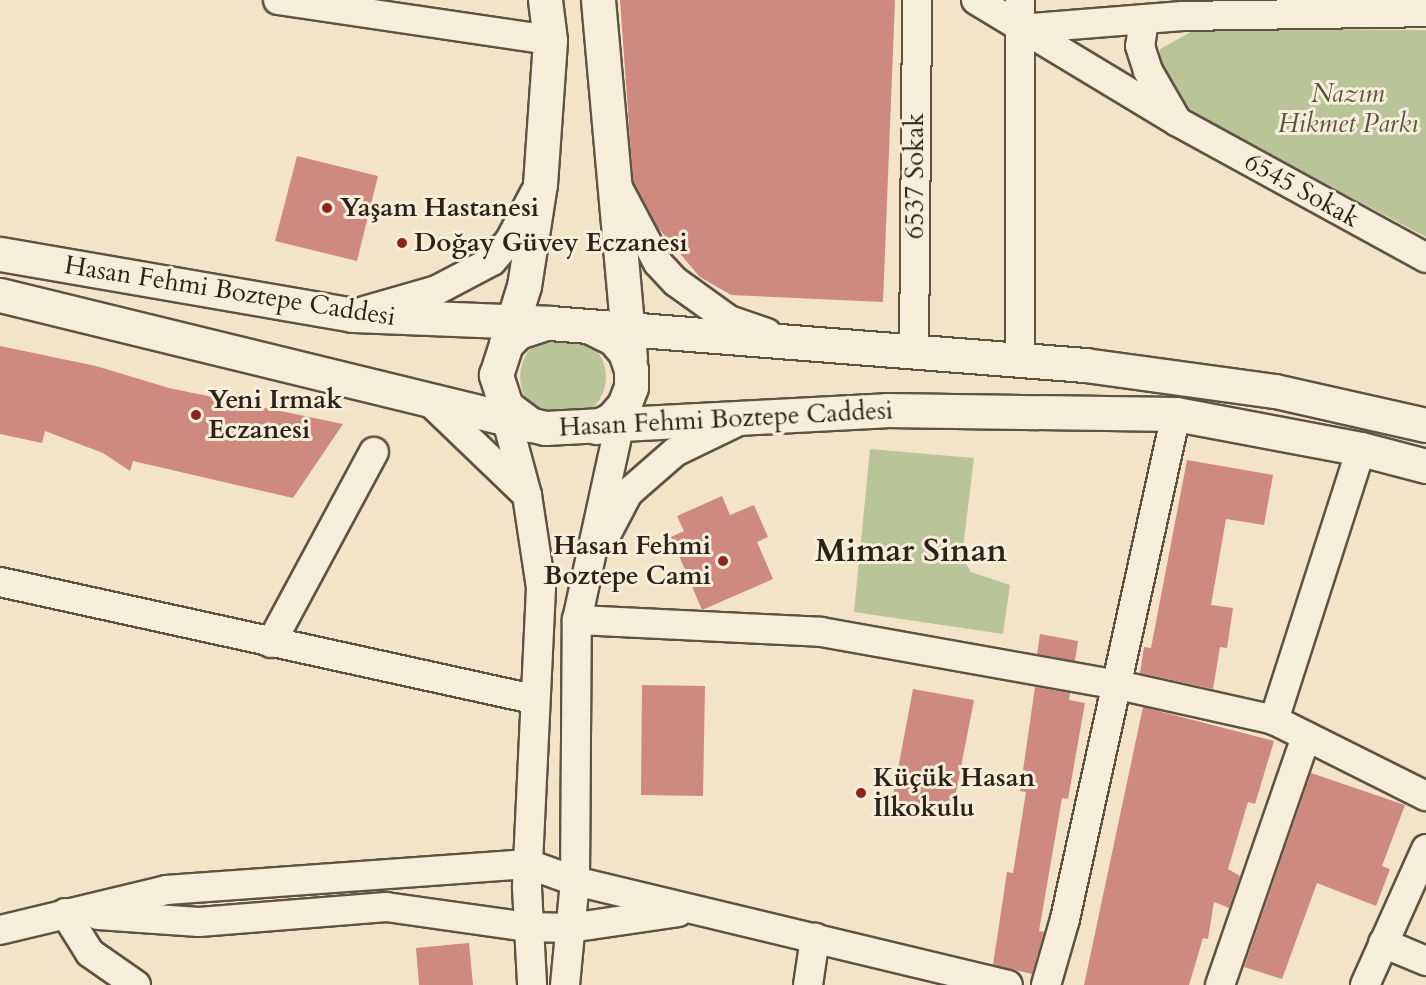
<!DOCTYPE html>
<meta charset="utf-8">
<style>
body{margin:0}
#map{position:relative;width:1426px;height:985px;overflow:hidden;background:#f3e4c8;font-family:Cardo,serif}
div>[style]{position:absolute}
.green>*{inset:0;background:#b9c598}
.round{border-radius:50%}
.building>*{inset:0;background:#cf8a7f}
.roads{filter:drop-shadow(2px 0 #5f5243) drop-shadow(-2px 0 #5f5243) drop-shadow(0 2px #5f5243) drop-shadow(0 -2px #5f5243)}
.minor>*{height:28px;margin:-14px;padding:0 14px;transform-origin:14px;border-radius:14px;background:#f7eddb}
.tertiary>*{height:33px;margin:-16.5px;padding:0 16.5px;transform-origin:16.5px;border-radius:16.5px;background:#f7eddb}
.secondary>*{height:33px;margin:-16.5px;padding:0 16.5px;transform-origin:16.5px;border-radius:16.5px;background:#f7eddb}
.dots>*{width:16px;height:16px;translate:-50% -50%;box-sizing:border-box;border:3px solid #f7eddb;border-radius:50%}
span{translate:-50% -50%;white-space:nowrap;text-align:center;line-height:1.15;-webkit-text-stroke:6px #f7eddb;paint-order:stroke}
.park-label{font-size:26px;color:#58523e;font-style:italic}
.street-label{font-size:26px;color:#2e2117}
.poi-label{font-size:26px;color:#2e2117;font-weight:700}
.left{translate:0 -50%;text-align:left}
.right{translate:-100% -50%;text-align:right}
.district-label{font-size:32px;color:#2e2117;font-weight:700}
</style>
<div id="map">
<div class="green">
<div style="clip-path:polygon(1198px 28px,1426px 30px,1426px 237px,1190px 112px,1161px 74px,1160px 49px)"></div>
<div class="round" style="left:520px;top:334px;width:86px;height:86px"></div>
<div style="clip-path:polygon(870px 449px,974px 458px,962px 557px,971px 572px,1010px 585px,1003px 634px,854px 612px)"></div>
</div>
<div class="building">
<div style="clip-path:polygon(620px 0,895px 0,883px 302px,731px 295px,700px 277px,658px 228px,633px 181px)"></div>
<div style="clip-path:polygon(297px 156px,378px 176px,357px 261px,275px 241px)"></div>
<div style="clip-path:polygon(0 346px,96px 366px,169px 388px,343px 424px,293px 498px,133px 461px,130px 471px,103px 453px,45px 431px,42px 443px,0 434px)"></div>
<div style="clip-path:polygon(1187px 460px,1273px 475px,1264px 525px,1226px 519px,1211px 605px,1233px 608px,1227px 648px,1220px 647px,1213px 689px,1140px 673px,1144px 647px,1151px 648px)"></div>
<div style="clip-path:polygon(722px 496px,730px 515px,754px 505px,768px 537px,757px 542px,773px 579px,702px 610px,671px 537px,684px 531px,677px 516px)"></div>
<div style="clip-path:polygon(1040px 634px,1078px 641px,1075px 661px,1037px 654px)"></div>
<div style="clip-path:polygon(642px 685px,705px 686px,703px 796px,641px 795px)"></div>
<div style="clip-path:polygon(1035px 687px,1070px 693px,1069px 700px,1085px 703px,1068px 799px,1062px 798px,1039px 931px,1044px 932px,1032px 974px,993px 965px,1007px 872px,1013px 873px,1026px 792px,1020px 791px)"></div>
<div style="clip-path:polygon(913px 689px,974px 700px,952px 813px,892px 801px)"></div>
<div style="clip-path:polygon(1143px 707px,1274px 741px,1255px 804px,1248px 802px,1228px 869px,1240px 876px,1229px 908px,1214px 902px,1208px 939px,1203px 938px,1189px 985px,1084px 985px)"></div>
<div style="clip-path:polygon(1311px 773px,1405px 805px,1382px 866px,1390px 869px,1376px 906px,1317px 883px,1282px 979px,1244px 967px)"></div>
<div style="clip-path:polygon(469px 943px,473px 985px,419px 985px,416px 948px)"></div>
</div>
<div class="roads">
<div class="minor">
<div style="left:278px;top:0;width:275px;rotate:8.4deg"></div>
<div style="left:976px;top:0;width:236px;rotate:31.1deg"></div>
<div style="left:1178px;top:122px;width:283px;rotate:28.7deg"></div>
<div style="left:1144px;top:19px;width:27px;rotate:98deg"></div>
<div style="left:1140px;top:46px;width:26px;rotate:72deg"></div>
<div style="left:1148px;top:71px;width:58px;rotate:59.9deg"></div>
<div style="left:1020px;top:29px;width:163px;rotate:-4.6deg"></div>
<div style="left:1182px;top:16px;width:244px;rotate:-0.9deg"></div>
<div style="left:616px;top:184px;width:89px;rotate:62deg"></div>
<div style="left:658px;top:263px;width:26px;rotate:47deg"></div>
<div style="left:676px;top:282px;width:65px;rotate:35.6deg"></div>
<div style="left:729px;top:320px;width:40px;rotate:18.9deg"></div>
<div style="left:364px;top:311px;width:76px;rotate:-16deg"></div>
<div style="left:437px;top:290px;width:62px;rotate:-27.8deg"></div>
<div style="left:492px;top:261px;width:28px;rotate:-49deg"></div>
<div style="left:510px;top:240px;width:52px;rotate:-62.4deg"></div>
<div style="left:914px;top:353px;width:353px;rotate:-89.5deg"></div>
<div style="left:1020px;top:359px;width:359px;rotate:-90deg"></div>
<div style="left:429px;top:401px;width:136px;rotate:43.8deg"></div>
<div style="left:502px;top:402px;width:96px;rotate:75deg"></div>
<div style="left:527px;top:495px;width:94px;rotate:81.4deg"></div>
<div style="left:541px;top:588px;width:300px;rotate:92.7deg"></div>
<div style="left:527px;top:888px;width:97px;rotate:87deg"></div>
<div style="left:1361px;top:449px;width:285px;rotate:107.8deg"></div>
<div style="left:1274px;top:720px;width:170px;rotate:26.6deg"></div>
<div style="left:607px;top:533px;width:45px;rotate:-62.3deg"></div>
<div style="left:628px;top:493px;width:62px;rotate:-41.1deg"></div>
<div style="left:675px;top:452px;width:73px;rotate:-25.9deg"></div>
<div style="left:0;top:582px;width:546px;rotate:12.38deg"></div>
<div style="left:577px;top:620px;width:244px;rotate:2.8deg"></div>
<div style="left:821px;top:632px;width:302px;rotate:10.1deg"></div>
<div style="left:1118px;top:685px;width:160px;rotate:12.6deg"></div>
<div style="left:271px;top:643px;width:217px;rotate:-61.7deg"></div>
<div style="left:65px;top:913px;width:47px;rotate:58deg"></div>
<div style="left:90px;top:953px;width:56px;rotate:34.8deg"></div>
<div style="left:98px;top:915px;width:101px;rotate:4deg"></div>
<div style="left:199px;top:922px;width:188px;rotate:-4.6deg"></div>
<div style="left:386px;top:907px;width:144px;rotate:8deg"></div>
<div style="left:529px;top:927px;width:41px;rotate:1.4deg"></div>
<div style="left:570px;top:928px;width:109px;rotate:-8.4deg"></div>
<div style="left:0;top:930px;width:171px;rotate:-13.5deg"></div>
<div style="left:166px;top:890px;width:363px;rotate:-4.1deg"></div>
<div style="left:528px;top:864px;width:50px;rotate:19.9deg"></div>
<div style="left:575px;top:881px;width:445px;rotate:13.5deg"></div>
<div style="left:1383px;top:943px;width:47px;rotate:22.7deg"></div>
<div style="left:565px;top:985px;width:104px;rotate:-84.5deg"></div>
<div style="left:575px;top:881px;width:261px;rotate:-89.6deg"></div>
<div style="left:577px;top:620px;width:220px;rotate:-77.7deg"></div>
<div style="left:808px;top:985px;width:48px;rotate:-81.5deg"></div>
<div style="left:1046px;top:985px;width:69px;rotate:-73.9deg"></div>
<div style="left:1065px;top:919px;width:517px;rotate:-77.6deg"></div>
<div style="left:1220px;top:985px;width:263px;rotate:-70.9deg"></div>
<div style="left:1365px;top:985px;width:149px;rotate:-65.8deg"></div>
</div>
<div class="tertiary">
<div style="left:598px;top:0;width:359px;rotate:84.9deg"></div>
<div style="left:506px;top:344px;width:61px;rotate:-72.8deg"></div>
<div style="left:524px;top:286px;width:103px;rotate:-81.1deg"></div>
<div style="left:540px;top:184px;width:144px;rotate:-86deg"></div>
<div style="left:550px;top:40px;width:40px;rotate:-97.1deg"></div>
</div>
<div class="secondary">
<div style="left:0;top:254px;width:357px;rotate:9.8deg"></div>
<div style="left:352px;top:315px;width:198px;rotate:2.3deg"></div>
<div style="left:550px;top:323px;width:537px;rotate:4.49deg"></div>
<div style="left:1085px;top:365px;width:192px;rotate:7.8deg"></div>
<div style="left:1275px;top:391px;width:155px;rotate:12.7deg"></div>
<div style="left:0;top:295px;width:561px;rotate:13.71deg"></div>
<div style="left:545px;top:428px;width:341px;rotate:-3deg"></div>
<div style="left:886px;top:410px;width:290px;rotate:0.8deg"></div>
<div style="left:1176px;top:414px;width:188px;rotate:10.7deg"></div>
<div style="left:1361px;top:449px;width:67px;rotate:14.7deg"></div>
<div style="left:590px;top:327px;width:25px;rotate:26deg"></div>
<div style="left:613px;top:338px;width:18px;rotate:49deg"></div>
<div style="left:625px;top:352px;width:18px;rotate:71deg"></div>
<div style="left:631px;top:369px;width:18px;rotate:90deg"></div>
<div style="left:631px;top:387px;width:19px;rotate:111deg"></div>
<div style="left:624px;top:405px;width:18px;rotate:131deg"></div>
<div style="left:612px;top:419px;width:18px;rotate:153deg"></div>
<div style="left:531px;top:425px;width:31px;rotate:-143deg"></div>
<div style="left:506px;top:406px;width:33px;rotate:-108deg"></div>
<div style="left:496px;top:375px;width:33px;rotate:-72deg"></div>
<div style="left:506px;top:344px;width:17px;rotate:-45deg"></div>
<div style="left:518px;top:332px;width:25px;rotate:-18deg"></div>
</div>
</div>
<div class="dots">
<div style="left:327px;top:208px;background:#8f2418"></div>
<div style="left:402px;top:243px;background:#8f2418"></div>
<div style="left:196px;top:415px;background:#8f2418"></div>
<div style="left:723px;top:561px;background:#8f2418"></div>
<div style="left:861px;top:793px;background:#8f2418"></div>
</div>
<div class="park-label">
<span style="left:1348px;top:109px">Nazım<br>Hikmet Parkı</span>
</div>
<div class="street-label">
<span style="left:915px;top:176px;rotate:-90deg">6537 Sokak</span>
<span style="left:1302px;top:190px;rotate:29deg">6545 Sokak</span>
<span style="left:230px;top:291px;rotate:9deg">Hasan Fehmi Boztepe Caddesi</span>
<span style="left:726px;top:419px;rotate:-3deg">Hasan Fehmi Boztepe Caddesi</span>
</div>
<div class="poi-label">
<span class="left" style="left:340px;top:208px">Yaşam Hastanesi</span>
<span class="left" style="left:414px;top:243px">Doğay Güvey Eczanesi</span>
<span class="left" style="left:208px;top:415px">Yeni Irmak<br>Eczanesi</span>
<span class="right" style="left:711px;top:561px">Hasan Fehmi<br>Boztepe Cami</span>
<span class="left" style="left:873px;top:793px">Küçük Hasan<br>İlkokulu</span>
</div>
<div class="district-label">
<span style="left:911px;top:551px">Mimar Sinan</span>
</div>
</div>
